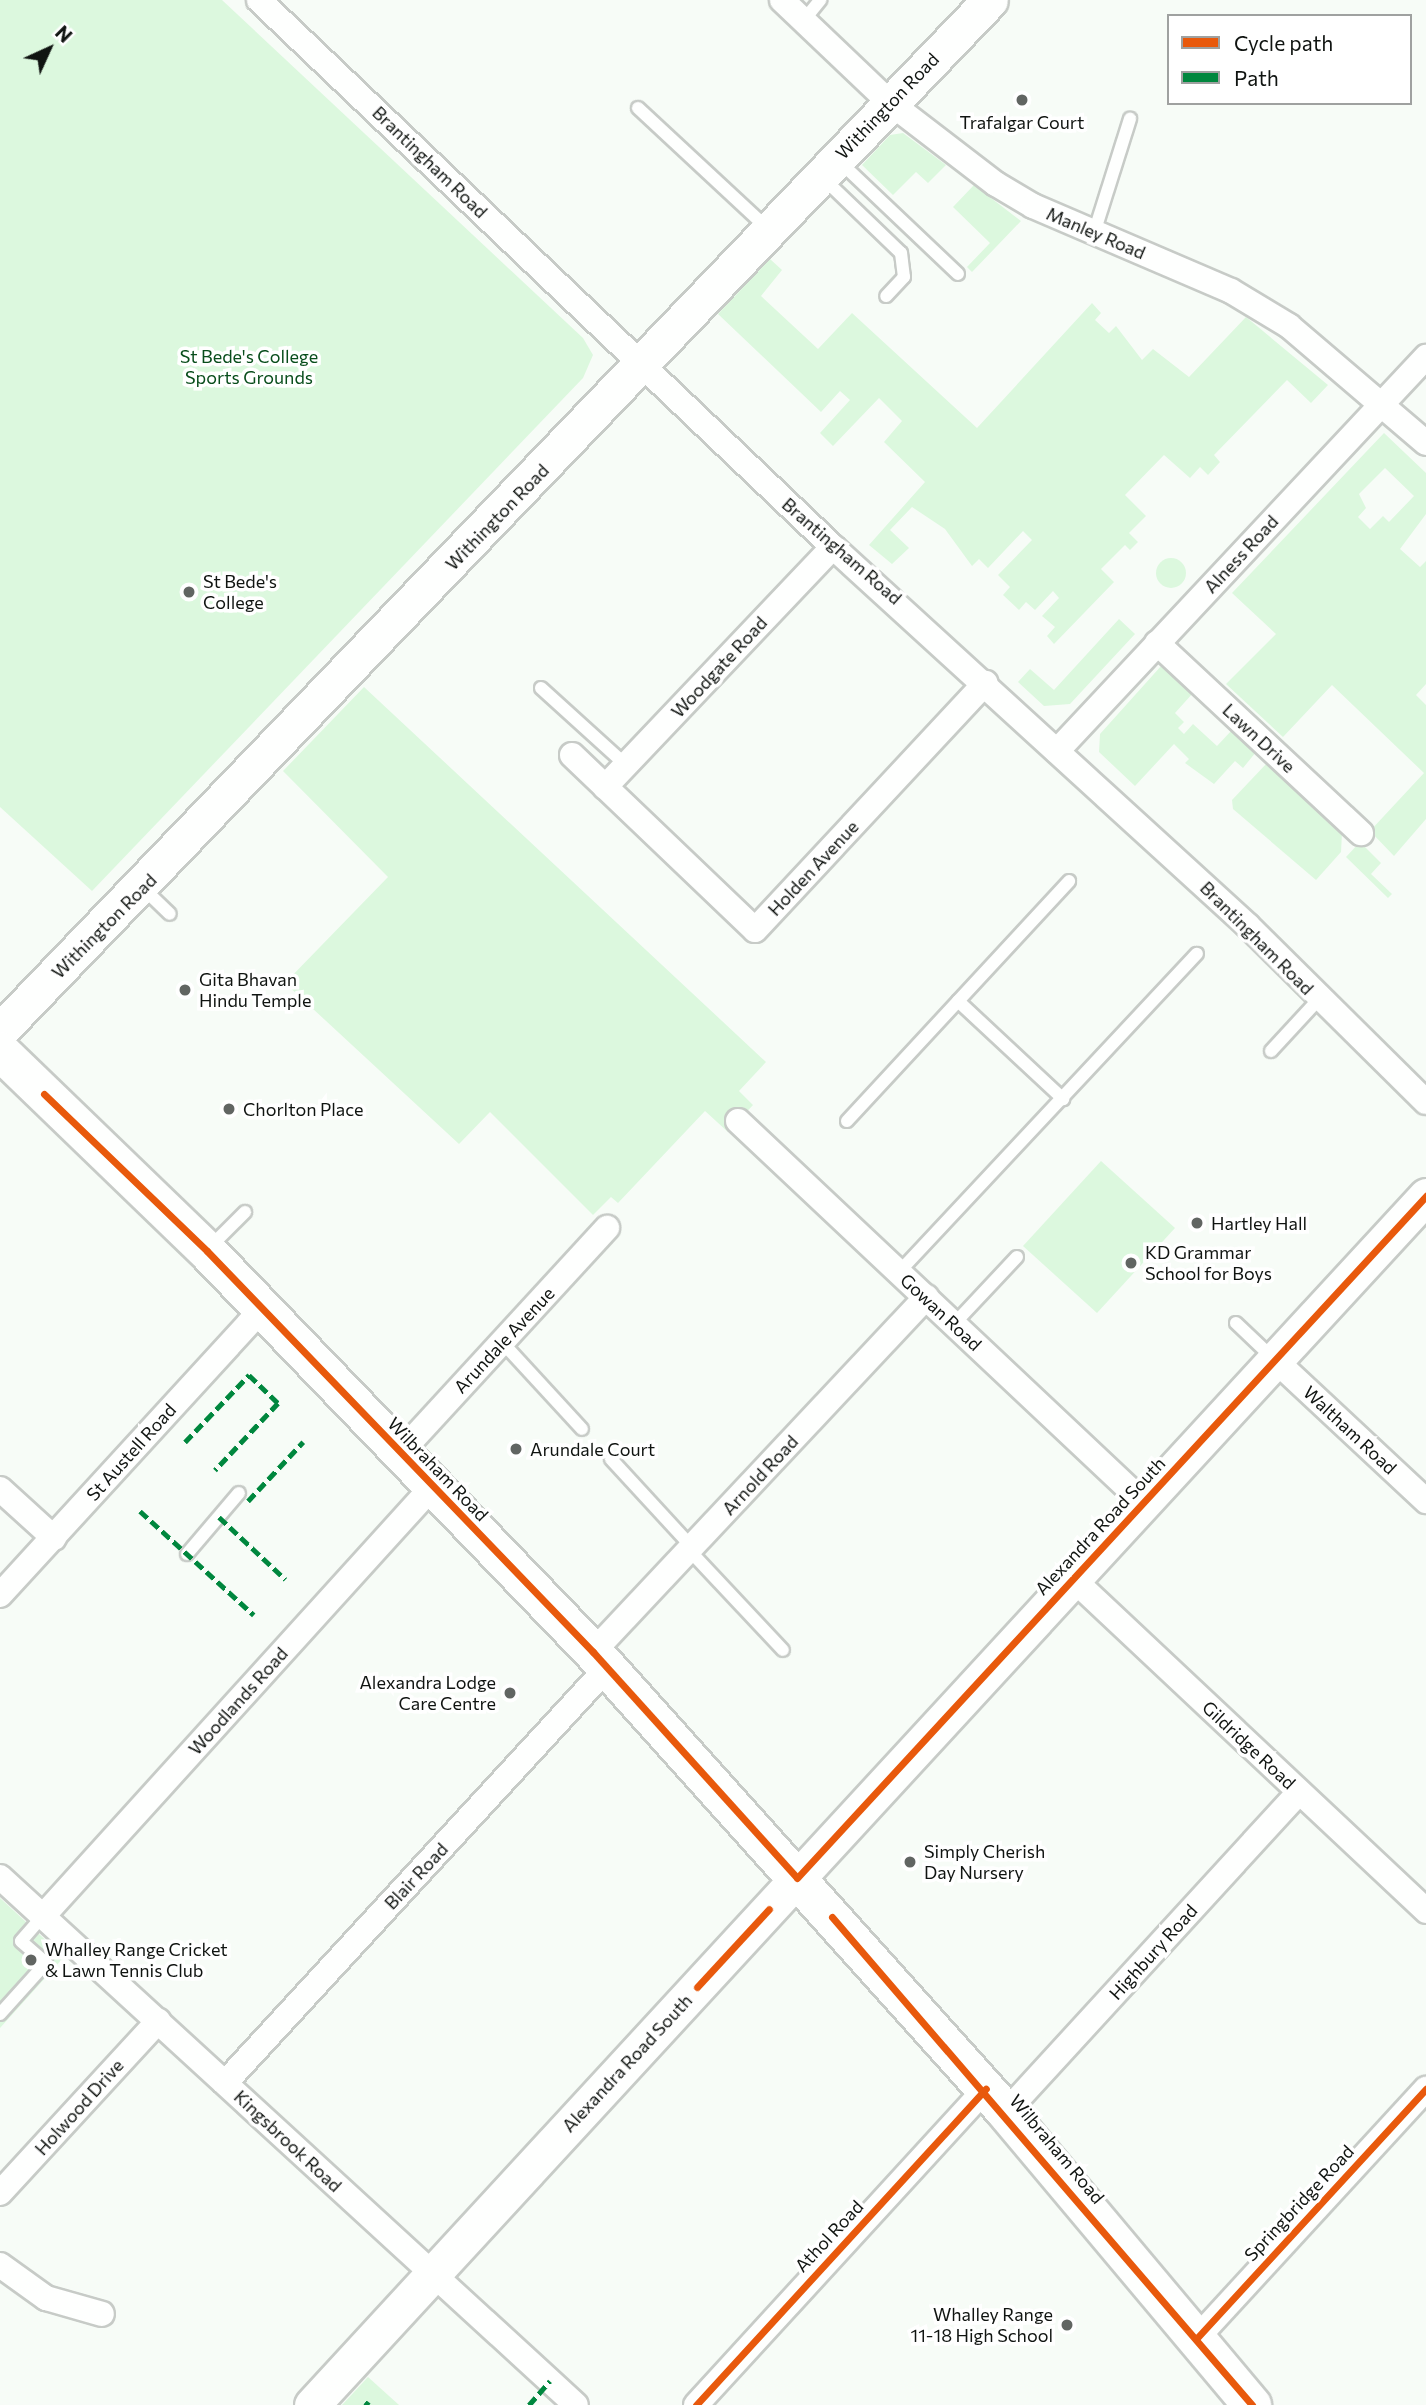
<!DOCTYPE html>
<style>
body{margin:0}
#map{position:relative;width:1426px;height:2405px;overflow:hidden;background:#f7fcf7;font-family:Commissioner,sans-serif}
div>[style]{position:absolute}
.green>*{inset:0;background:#dcf8de}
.round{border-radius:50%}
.roads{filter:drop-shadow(2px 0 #c7cbc7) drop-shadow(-2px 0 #c7cbc7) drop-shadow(0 2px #c7cbc7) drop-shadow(0 -2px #c7cbc7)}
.lane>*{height:12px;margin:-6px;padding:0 6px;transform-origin:6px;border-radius:6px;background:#fefffe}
.street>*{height:24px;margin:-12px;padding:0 12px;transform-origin:12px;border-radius:12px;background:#fefffe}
.secondary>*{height:35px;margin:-17.5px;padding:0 17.5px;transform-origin:17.5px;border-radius:17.5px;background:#fefffe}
.highway>*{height:38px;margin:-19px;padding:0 19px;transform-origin:19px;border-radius:19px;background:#fefffe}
.quiet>*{height:5px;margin-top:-2.5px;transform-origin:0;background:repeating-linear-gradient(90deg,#00873e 0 10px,transparent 0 15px)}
.cycleway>*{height:7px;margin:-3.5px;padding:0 3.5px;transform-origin:3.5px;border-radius:3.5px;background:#e8590c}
.dots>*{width:19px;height:19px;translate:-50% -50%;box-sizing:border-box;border:4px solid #fff;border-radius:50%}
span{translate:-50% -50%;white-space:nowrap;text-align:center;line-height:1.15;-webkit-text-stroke:7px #fff;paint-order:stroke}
.street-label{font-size:18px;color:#101411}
.poi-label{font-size:18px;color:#101411}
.left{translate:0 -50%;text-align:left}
.right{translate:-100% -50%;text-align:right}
.park-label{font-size:18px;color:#084d1b}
.legend{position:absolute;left:1167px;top:14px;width:245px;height:91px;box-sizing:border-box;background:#fff;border:2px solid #9fa1a0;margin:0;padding:9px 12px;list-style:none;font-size:21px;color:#101411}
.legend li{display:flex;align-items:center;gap:14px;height:35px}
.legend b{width:35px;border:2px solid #9fa1a0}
.north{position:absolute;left:14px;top:14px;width:70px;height:70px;-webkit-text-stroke:5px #fff;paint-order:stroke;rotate:45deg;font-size:19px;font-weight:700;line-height:28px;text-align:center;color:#101411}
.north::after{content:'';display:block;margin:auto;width:24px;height:32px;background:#101411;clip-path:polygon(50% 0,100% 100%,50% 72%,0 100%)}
</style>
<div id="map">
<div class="green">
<div style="clip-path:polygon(0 0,222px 0,583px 338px,593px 355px,583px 378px,92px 891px,0 807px)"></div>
<div style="clip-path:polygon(903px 133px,946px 165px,928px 183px,916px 172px,893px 195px,862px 165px,890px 135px)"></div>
<div style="clip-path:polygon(974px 185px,1021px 221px,972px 272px,967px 267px,990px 243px,953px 207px)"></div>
<div style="clip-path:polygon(770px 259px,782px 270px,761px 296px,818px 349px,852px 313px,977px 428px,1092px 303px,1101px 313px,1095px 320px,1109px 333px,1116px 326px,1142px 360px,1153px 349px,1189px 377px,1246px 317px,1328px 385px,1311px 403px,1287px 380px,1214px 455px,1220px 462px,1208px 475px,1200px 467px,1190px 478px,1164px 455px,1125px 495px,1146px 516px,1129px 533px,1138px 542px,1130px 550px,1125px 545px,1101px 569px,1114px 582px,1054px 644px,1047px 636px,1055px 627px,1042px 616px,1059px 598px,1053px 591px,1035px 610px,1026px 602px,1019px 610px,1003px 595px,1010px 587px,998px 575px,1032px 540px,1023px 531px,988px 568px,979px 559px,972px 566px,945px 529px,912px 507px,890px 530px,909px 548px,892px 564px,869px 545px,925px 482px,884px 442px,902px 421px,879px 398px,833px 446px,820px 433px,850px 400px,840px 391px,821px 412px,718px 314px)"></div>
<div style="clip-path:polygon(evenodd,1384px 433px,1426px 473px,1426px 514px,1400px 549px,1420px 567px,1426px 561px,1426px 684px,1416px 695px,1426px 705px,1426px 819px,1394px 856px,1370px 831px,1424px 773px,1332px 685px,1283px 737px,1226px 684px,1276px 634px,1232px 593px,1384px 433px,1385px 468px,1414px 496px,1389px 522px,1383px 516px,1370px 529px,1358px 517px,1366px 508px,1359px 494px,1385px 468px)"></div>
<div class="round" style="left:1156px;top:558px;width:30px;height:30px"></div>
<div style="clip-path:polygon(1119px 619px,1135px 634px,1070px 704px,1044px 706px,1018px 682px,1030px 669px,1054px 690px)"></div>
<div style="clip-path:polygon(1162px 665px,1193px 693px,1175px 713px,1184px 722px,1178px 728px,1184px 734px,1193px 724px,1217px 746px,1232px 730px,1256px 752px,1243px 768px,1235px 761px,1214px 784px,1185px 763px,1189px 759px,1174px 744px,1135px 786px,1099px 752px,1100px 734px)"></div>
<div style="clip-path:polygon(364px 687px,766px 1062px,739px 1091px,753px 1105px,728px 1132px,705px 1111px,618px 1203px,611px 1197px,593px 1215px,490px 1112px,459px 1144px,285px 983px,388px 877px,283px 771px)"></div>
<div style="clip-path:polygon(1267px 763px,1342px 833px,1341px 852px,1316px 880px,1233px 809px,1232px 800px)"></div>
<div style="clip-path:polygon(1360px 842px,1381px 863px,1371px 874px,1392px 894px,1388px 898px,1346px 857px)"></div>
<div style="clip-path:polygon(1101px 1161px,1175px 1228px,1097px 1313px,1023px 1246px)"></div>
<div style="clip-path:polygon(0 1898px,64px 1957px,0 2028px)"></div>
<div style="clip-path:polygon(368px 2377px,399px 2405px,342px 2405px)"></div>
</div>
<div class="roads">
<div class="lane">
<div style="left:804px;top:20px;width:26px;rotate:-51deg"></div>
<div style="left:638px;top:108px;width:178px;rotate:42.9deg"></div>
<div style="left:839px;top:161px;width:164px;rotate:43.5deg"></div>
<div style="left:823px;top:178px;width:108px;rotate:43.9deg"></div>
<div style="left:901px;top:253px;width:24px;rotate:83deg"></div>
<div style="left:904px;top:277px;width:26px;rotate:133deg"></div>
<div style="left:1094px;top:233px;width:120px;rotate:-72.5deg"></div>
<div style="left:541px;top:688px;width:115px;rotate:42.2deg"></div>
<div style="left:143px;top:888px;width:37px;rotate:44deg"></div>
<div style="left:958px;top:1001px;width:144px;rotate:43deg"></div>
<div style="left:1271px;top:1051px;width:69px;rotate:-47.3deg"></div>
<div style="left:847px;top:1121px;width:327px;rotate:-47.2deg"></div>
<div style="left:209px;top:1248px;width:51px;rotate:-45deg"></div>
<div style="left:899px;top:1272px;width:436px;rotate:-46.9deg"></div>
<div style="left:1236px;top:1323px;width:52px;rotate:43.5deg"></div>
<div style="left:954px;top:1324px;width:92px;rotate:-46.8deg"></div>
<div style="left:502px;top:1342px;width:118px;rotate:47.4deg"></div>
<div style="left:611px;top:1459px;width:120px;rotate:47.4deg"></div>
<div style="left:689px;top:1550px;width:137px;rotate:46.8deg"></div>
<div style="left:187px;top:1554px;width:80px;rotate:-49.6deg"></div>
<div style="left:0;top:2014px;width:69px;rotate:-48deg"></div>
<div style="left:46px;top:1963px;width:33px;rotate:-139deg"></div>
<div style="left:21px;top:1941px;width:35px;rotate:-49deg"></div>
</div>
<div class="street">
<div style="left:259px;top:0;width:793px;rotate:43.62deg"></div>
<div style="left:833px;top:547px;width:562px;rotate:42.4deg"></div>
<div style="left:1248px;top:926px;width:250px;rotate:44.7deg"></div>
<div style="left:782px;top:0;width:148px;rotate:43.6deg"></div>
<div style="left:889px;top:102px;width:135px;rotate:37.5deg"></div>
<div style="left:996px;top:184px;width:43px;rotate:30.7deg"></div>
<div style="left:1033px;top:206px;width:215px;rotate:23.2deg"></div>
<div style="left:1231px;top:291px;width:68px;rotate:31.1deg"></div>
<div style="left:1289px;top:326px;width:180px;rotate:40.5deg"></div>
<div style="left:1157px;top:643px;width:279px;rotate:43deg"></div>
<div style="left:1057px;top:751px;width:540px;rotate:-46.88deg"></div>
<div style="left:572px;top:755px;width:253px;rotate:43.7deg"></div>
<div style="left:755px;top:930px;width:338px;rotate:-47deg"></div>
<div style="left:605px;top:787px;width:331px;rotate:-46.5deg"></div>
<div style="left:738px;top:1121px;width:557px;rotate:43.26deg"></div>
<div style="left:1275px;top:1360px;width:207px;rotate:43deg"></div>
<div style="left:400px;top:1453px;width:306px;rotate:-47.4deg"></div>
<div style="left:0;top:1489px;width:73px;rotate:42.2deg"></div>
<div style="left:1073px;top:1579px;width:485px;rotate:43.2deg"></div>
<div style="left:0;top:1595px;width:388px;rotate:-47.5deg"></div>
<div style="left:593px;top:1652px;width:487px;rotate:-46.8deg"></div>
<div style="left:0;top:1877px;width:781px;rotate:42.51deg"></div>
<div style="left:44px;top:1915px;width:579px;rotate:-47.8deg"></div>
<div style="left:225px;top:2083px;width:564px;rotate:-47.37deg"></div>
<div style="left:1006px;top:2112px;width:434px;rotate:-47.5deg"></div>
<div style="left:0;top:2193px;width:234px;rotate:-47.4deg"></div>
<div style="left:0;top:2265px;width:57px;rotate:35.7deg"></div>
<div style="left:46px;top:2298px;width:58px;rotate:15.9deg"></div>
<div style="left:1196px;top:2339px;width:340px;rotate:-47.4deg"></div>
<div style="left:696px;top:2405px;width:429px;rotate:-47.5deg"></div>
</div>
<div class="secondary">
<div style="left:0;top:1031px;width:1429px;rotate:-46.16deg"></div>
<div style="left:312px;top:2405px;width:1644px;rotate:-47.34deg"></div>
</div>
<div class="highway">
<div style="left:0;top:1051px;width:288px;rotate:44deg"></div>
<div style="left:207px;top:1251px;width:557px;rotate:46.09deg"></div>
<div style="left:593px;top:1652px;width:618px;rotate:48.08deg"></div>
<div style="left:1006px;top:2112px;width:383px;rotate:50deg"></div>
</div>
</div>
<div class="quiet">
<div style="left:185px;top:1442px;width:93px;rotate:-46.3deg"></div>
<div style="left:249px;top:1375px;width:40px;rotate:44deg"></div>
<div style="left:278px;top:1403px;width:92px;rotate:133.2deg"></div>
<div style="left:248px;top:1501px;width:81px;rotate:-47deg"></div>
<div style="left:140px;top:1511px;width:154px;rotate:42.4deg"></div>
<div style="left:219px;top:1517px;width:91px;rotate:43.2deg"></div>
<div style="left:365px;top:2402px;width:5px;rotate:37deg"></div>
<div style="left:529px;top:2405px;width:32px;rotate:-49deg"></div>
</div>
<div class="cycleway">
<div style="left:44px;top:1094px;width:226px;rotate:43.9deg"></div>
<div style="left:207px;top:1251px;width:557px;rotate:46.09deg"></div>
<div style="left:593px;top:1652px;width:304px;rotate:47.9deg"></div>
<div style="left:797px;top:1878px;width:928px;rotate:-47.32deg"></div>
<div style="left:832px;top:1917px;width:644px;rotate:49.28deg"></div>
<div style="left:697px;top:1987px;width:106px;rotate:-47.3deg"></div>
<div style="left:1196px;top:2339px;width:340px;rotate:-47.4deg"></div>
<div style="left:696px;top:2405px;width:429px;rotate:-47.5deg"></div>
</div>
<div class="dots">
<div style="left:1022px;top:100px;background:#616562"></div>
<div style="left:189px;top:592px;background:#616562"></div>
<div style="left:185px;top:990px;background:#616562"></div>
<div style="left:229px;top:1109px;background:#616562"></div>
<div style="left:1197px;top:1223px;background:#616562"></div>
<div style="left:1131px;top:1263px;background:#616562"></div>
<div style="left:516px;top:1449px;background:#616562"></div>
<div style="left:510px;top:1693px;background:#616562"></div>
<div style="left:910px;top:1862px;background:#616562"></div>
<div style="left:31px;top:1960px;background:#616562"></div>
<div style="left:1067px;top:2325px;background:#616562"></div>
</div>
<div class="street-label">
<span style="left:887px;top:106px;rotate:-46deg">Withington Road</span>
<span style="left:430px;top:162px;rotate:44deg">Brantingham Road</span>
<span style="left:1096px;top:233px;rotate:23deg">Manley Road</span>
<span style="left:497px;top:517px;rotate:-46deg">Withington Road</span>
<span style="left:842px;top:551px;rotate:41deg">Brantingham Road</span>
<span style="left:1241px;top:554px;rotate:-47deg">Alness Road</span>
<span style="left:719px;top:667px;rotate:-47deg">Woodgate Road</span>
<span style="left:1259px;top:738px;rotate:43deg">Lawn Drive</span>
<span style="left:813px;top:868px;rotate:-47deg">Holden Avenue</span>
<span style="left:104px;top:926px;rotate:-45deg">Withington Road</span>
<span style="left:1257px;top:938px;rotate:45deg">Brantingham Road</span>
<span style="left:941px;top:1312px;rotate:43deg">Gowan Road</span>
<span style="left:504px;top:1340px;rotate:-47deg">Arundale Avenue</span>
<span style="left:1350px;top:1430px;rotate:43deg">Waltham Road</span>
<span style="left:131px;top:1452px;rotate:-48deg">St Austell Road</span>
<span style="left:438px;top:1469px;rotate:46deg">Wilbraham Road</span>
<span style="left:760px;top:1475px;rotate:-47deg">Arnold Road</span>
<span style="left:1100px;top:1526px;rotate:-47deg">Alexandra Road South</span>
<span style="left:238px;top:1701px;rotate:-48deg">Woodlands Road</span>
<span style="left:1249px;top:1745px;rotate:43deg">Gildridge Road</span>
<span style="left:416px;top:1876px;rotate:-47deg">Blair Road</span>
<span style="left:1153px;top:1952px;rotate:-48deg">Highbury Road</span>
<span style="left:627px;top:2063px;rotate:-47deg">Alexandra Road South</span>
<span style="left:79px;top:2107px;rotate:-48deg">Holwood Drive</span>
<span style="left:288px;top:2141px;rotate:43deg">Kingsbrook Road</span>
<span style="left:1057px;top:2149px;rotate:50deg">Wilbraham Road</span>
<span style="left:1299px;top:2203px;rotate:-47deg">Springbridge Road</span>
<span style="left:829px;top:2236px;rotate:-47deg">Athol Road</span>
</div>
<div class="poi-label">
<span style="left:1022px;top:122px">Trafalgar Court</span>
<span class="left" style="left:203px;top:592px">St Bede's<br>College</span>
<span class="left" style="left:199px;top:990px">Gita Bhavan<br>Hindu Temple</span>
<span class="left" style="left:243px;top:1109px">Chorlton Place</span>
<span class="left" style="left:1211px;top:1223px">Hartley Hall</span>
<span class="left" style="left:1145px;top:1263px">KD Grammar<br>School for Boys</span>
<span class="left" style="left:530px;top:1449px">Arundale Court</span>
<span class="right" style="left:496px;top:1693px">Alexandra Lodge<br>Care Centre</span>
<span class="left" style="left:924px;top:1862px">Simply Cherish<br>Day Nursery</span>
<span class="left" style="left:45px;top:1960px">Whalley Range Cricket<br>&amp; Lawn Tennis Club</span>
<span class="right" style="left:1053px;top:2325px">Whalley Range<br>11-18 High School</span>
</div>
<div class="park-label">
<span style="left:249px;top:367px">St Bede's College<br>Sports Grounds</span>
</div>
<ul class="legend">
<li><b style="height:9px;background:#e8590c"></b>Cycle path</li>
<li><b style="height:9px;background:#00873e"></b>Path</li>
</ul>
<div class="north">N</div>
</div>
